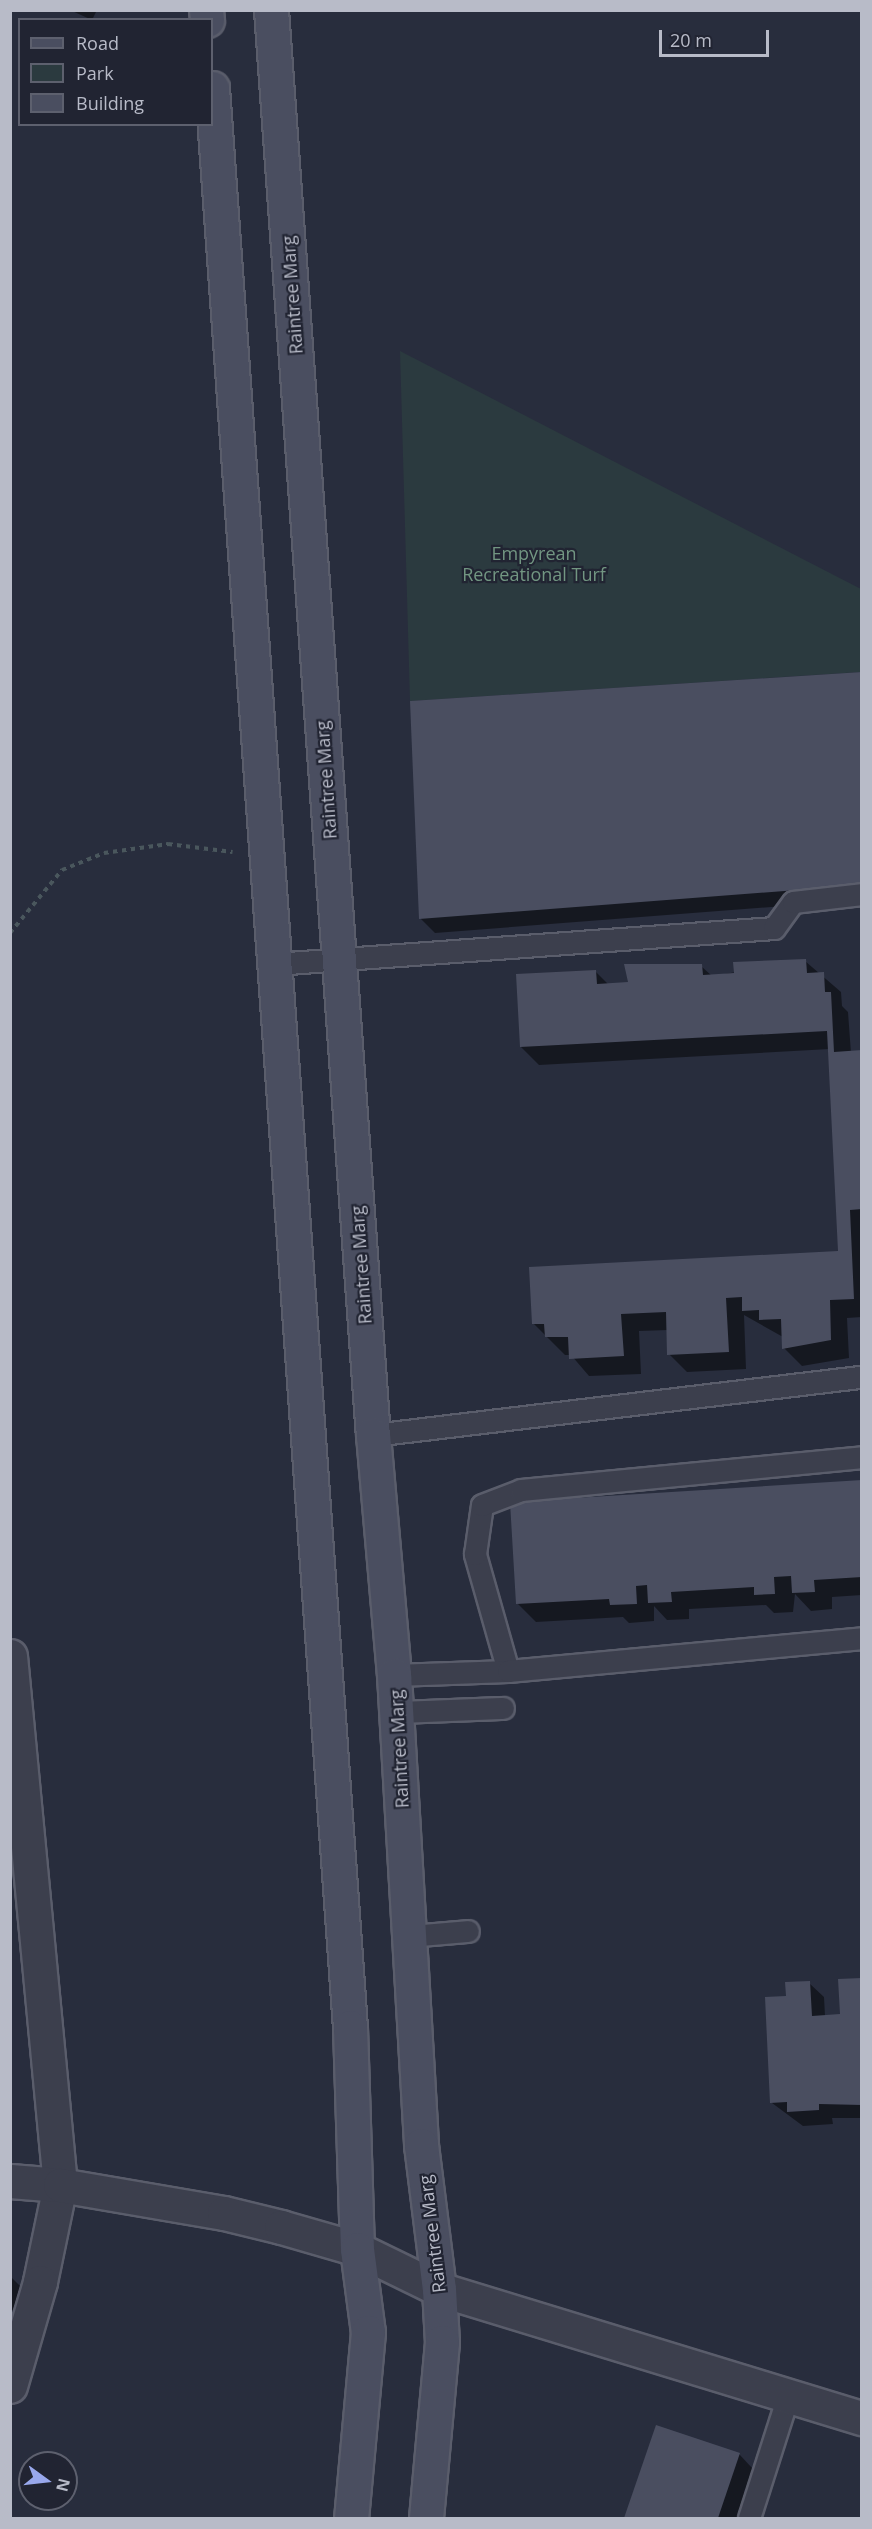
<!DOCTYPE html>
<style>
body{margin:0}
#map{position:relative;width:872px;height:2529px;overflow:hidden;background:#282d3d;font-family:"Open Sans",sans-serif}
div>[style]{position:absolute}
.green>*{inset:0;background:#2b3a3f}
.shadow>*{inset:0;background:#0007}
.building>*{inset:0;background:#4a4e60}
.path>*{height:4px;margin-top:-2px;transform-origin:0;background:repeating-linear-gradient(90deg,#4a575d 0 4.5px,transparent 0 9px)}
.roads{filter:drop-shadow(2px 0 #5a5d6b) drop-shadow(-2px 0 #5a5d6b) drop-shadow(0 2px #5a5d6b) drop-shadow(0 -2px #5a5d6b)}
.lane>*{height:21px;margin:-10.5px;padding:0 10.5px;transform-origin:10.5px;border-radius:10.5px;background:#3c3f4d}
.street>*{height:33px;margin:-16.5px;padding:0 16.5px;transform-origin:16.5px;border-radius:16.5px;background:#3c3f4d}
.secondary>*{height:33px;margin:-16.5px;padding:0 16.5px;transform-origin:16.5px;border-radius:16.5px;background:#4a4e60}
span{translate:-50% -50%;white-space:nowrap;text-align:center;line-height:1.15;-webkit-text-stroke:4.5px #212432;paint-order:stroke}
.street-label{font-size:18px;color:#b8bbc8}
.park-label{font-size:18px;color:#729682}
.frame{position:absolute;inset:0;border:12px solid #b8bbc8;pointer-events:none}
.legend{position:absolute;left:18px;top:18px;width:195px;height:108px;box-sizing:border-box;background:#212432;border:2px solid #5d606e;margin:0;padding:8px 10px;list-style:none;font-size:18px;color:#b8bbc8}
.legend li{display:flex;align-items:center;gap:12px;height:30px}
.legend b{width:30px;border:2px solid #5d606e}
.north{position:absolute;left:18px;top:2451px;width:60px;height:60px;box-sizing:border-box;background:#212432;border:2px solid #5d606e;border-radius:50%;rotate:105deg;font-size:16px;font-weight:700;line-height:24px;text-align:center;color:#b8bbc8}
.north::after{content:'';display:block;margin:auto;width:21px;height:27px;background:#99a8ec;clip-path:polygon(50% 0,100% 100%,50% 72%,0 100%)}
.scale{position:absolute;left:659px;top:30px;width:110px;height:27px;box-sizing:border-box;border:3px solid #b8bbc8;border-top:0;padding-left:8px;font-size:18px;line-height:21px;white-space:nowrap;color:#b8bbc8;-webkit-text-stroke:4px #212432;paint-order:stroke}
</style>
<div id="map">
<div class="green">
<div style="clip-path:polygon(400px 351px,861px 589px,861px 672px,410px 701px)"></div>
</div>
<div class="shadow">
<div style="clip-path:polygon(70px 10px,97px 10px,92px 20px)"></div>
<div style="clip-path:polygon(412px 702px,862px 900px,435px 933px,421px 919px)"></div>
<div style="clip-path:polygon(805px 961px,841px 992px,842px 1006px,848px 1012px,851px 1053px,862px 1052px,862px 1317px,847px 1318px,849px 1358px,802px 1366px,784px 1348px,783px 1337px,744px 1315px,746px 1369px,687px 1372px,669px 1354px,668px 1330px,639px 1331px,641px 1374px,589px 1376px,571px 1355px,565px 1355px,534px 1324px,839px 1252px,830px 1049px,539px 1065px,521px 1047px,595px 971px,609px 985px,630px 984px,701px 966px,712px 976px)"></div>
<div style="clip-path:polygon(862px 1481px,862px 1595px,832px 1597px,832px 1609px,811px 1611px,795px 1594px,793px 1612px,774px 1613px,766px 1605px,689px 1609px,689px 1619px,667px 1620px,654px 1606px,654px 1621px,629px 1623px,623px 1617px,536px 1622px,518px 1604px)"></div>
<div style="clip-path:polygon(10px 1837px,12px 1864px,10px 1864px)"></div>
<div style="clip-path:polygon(862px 1980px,862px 2118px,832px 2118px,833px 2124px,803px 2126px,772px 2103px,787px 1998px,809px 1983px,824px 1997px,825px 2016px,841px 2016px)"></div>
<div style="clip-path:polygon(10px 2276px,22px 2288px,10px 2316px)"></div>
<div style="clip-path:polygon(657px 2427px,739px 2454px,753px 2469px,737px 2518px,626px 2518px)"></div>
</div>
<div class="building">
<div style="clip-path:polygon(862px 672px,862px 885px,419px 919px,410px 701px)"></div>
<div style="clip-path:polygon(806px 959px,807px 973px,824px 972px,825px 992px,831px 992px,834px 1052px,862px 1050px,862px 1209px,850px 1210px,854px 1299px,830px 1300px,831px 1340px,782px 1349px,781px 1319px,759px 1320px,759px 1310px,742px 1311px,742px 1297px,726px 1298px,729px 1352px,667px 1355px,666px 1312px,621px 1314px,624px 1356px,569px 1359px,568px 1337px,545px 1337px,544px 1324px,532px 1324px,529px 1267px,838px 1251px,827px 1031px,520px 1047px,516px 974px,596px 970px,597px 984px,628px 982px,624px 964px,702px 964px,703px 975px,734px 973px,733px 962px)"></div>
<div style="clip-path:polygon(862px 1480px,862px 1577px,814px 1580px,815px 1592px,792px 1593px,791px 1576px,774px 1577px,775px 1594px,754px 1595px,754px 1587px,671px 1592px,672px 1602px,648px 1603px,647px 1585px,636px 1586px,637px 1604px,610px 1605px,609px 1599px,516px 1604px,510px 1502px)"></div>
<div style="clip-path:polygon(862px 1978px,862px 2105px,819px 2104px,819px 2110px,787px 2112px,787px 2102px,770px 2103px,765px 1997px,786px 1996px,785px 1982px,810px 1981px,812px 2016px,840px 2014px,838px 1979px)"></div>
<div style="clip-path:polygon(656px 2425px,740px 2453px,718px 2518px,624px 2518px)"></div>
</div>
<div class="path">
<div style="left:10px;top:933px;width:82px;rotate:-50.5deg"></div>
<div style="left:62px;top:870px;width:45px;rotate:-22deg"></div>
<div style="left:104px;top:853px;width:65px;rotate:-8deg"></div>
<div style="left:168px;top:844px;width:65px;rotate:7deg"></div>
</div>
<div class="roads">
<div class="lane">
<div style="left:274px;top:964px;width:501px;rotate:-4.12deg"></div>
<div style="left:774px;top:928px;width:32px;rotate:-54deg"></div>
<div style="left:793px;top:902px;width:69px;rotate:-6.6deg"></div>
<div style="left:373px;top:1435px;width:492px;rotate:-6.8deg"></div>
<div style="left:508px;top:1671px;width:122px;rotate:-105.8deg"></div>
<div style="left:475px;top:1554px;width:49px;rotate:-81.9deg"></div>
<div style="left:482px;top:1505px;width:42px;rotate:-21deg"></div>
<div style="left:521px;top:1490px;width:343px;rotate:-5.5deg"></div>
<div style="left:394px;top:1675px;width:114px;rotate:-2deg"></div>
<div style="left:508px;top:1671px;width:356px;rotate:-5.3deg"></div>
<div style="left:397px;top:1712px;width:106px;rotate:-2.2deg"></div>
<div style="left:410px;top:1936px;width:58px;rotate:-4.9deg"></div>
<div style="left:749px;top:2518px;width:128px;rotate:-72.3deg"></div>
</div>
<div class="street">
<div style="left:10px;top:1656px;width:531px;rotate:84.6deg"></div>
<div style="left:60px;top:2185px;width:99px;rotate:101.7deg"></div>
<div style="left:40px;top:2282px;width:108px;rotate:106.1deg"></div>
<div style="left:10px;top:2181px;width:50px;rotate:4.6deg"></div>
<div style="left:60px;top:2185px;width:166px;rotate:9.7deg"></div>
<div style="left:224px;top:2213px;width:59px;rotate:13.8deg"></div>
<div style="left:281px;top:2227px;width:79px;rotate:16.1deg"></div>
<div style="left:357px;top:2249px;width:91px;rotate:26deg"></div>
<div style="left:439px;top:2289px;width:442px;rotate:17deg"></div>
</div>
<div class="secondary">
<div style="left:206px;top:10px;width:10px;rotate:84deg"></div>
<div style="left:271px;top:10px;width:1429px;rotate:85.91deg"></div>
<div style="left:373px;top:1435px;width:241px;rotate:85deg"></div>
<div style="left:394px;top:1675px;width:471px;rotate:86.7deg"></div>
<div style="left:421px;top:2145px;width:145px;rotate:82.9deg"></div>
<div style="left:439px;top:2289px;width:53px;rotate:86.8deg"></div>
<div style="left:442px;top:2342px;width:177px;rotate:95.2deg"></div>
<div style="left:212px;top:88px;width:1944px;rotate:85.93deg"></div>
<div style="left:350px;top:2027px;width:222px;rotate:88.2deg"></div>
<div style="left:357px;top:2249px;width:84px;rotate:82.5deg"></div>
<div style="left:368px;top:2332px;width:187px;rotate:95.2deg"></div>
</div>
</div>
<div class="street-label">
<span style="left:292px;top:295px;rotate:-94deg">Raintree Marg</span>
<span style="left:326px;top:780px;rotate:-94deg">Raintree Marg</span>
<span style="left:361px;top:1265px;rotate:-94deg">Raintree Marg</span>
<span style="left:399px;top:1749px;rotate:-93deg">Raintree Marg</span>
<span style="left:432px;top:2234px;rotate:-97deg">Raintree Marg</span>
</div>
<div class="park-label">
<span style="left:534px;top:564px">Empyrean<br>Recreational Turf</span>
</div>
<div class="frame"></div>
<ul class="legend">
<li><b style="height:8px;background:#4a4e60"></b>Road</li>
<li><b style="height:16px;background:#2b3a3f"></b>Park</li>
<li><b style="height:16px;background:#4a4e60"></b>Building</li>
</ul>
<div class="north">N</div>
<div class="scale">20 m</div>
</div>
